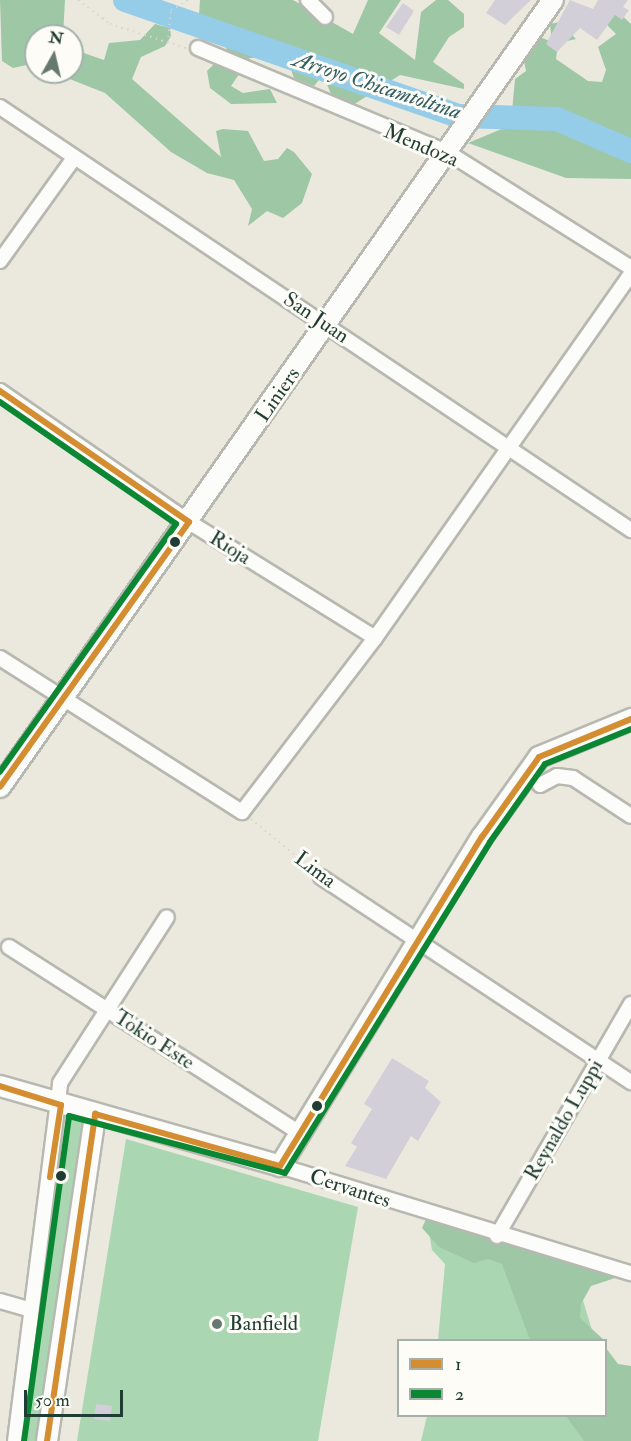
<!DOCTYPE html>
<style>
body{margin:0}
#map{position:relative;width:631px;height:1441px;overflow:hidden;background:#ebe9de;font-family:"IM FELL Double Pica",serif}
div>[style]{position:absolute}
.green>*{inset:0;background:#aad7b1}
.forest>*{inset:0;background:#9ec7a6}
.river>*{height:24px;margin:-12px;padding:0 12px;transform-origin:12px;border-radius:12px;background:#95cce7}
.building>*{inset:0;background:#d2cfd8}
.path>*{height:2px;margin-top:-1px;transform-origin:0;background:repeating-linear-gradient(90deg,#d5d6d3 0 1.5px,transparent 0 6px)}
.roads{filter:drop-shadow(2px 0 #b7b8b0) drop-shadow(-2px 0 #b7b8b0) drop-shadow(0 2px #b7b8b0) drop-shadow(0 -2px #b7b8b0)}
.street>*{height:14px;margin:-7px;padding:0 7px;transform-origin:7px;border-radius:7px;background:#fcfcfa}
.secondary>*{height:20px;margin:-10px;padding:0 10px;transform-origin:10px;border-radius:10px;background:#fcfcfa}
.bus-1>*{height:6px;margin:-3px;padding:0 3px;transform-origin:3px;border-radius:3px;background:#d48e31}
.bus-2>*{height:6px;margin:-3px;padding:0 3px;transform-origin:3px;border-radius:3px;background:#0b8733}
.dots>*{width:16px;height:16px;translate:-50% -50%;box-sizing:border-box;border:3px solid #fdfcf7;border-radius:50%}
span{translate:-50% -50%;white-space:nowrap;text-align:center;line-height:1.15;-webkit-text-stroke:6px #fdfcf7;paint-order:stroke}
.street-label{font-size:21px;color:#1f3d34}
.poi-label{font-size:21px;color:#1f3d34}
.left{translate:0 -50%;text-align:left}
.water-label{font-size:22px;color:#335e62;font-style:italic}
.legend{position:absolute;left:397px;top:1339px;width:210px;height:78px;box-sizing:border-box;background:#fdfcf7;border:2px solid #a4b0a9;margin:0;padding:8px 10px;list-style:none;font-size:18px;color:#1f3d34}
.legend li{display:flex;align-items:center;gap:12px;height:30px}
.legend b{width:30px;border:2px solid #a4b0a9}
.north{position:absolute;left:24px;top:24px;width:60px;height:60px;box-sizing:border-box;background:#fdfcf7;border:2px solid #a4b0a9;border-radius:50%;rotate:8deg;font-size:16px;font-weight:700;line-height:24px;text-align:center;color:#1f3d34}
.north::after{content:'';display:block;margin:auto;width:21px;height:27px;background:#667970;clip-path:polygon(50% 0,100% 100%,50% 72%,0 100%)}
.scale{position:absolute;left:24px;top:1390px;width:99px;height:27px;box-sizing:border-box;border:3px solid #1f3d34;border-top:0;padding-left:8px;font-size:18px;line-height:21px;white-space:nowrap;color:#1f3d34;-webkit-text-stroke:4px #fdfcf7;paint-order:stroke}
</style>
<div id="map">
<div class="green">
<div style="clip-path:polygon(71px 1116px,84px 1118px,84px 1123px,40px 1441px,25px 1441px)"></div>
<div style="clip-path:polygon(126px 1139px,358px 1207px,318px 1441px,77px 1441px)"></div>
<div style="clip-path:polygon(427px 1221px,582px 1297px,595px 1340px,438px 1340px,445px 1264px,432px 1250px)"></div>
<div style="clip-path:polygon(427px 1416px,606px 1416px,631px 1441px,421px 1441px)"></div>
</div>
<div class="forest">
<div style="clip-path:polygon(0 0,65px 0,63px 36px,36px 36px,36px 63px,13px 68px,2px 61px)"></div>
<div style="clip-path:polygon(200px 0,293px 0,353px 34px,368px 0,401px 0,379px 33px,415px 60px,421px 12px,436px 0,448px 0,464px 14px,464px 27px,449px 37px,433px 62px,464px 84px,464px 89px,400px 75px,353px 105px,333px 99px,323px 75px,314px 86px,294px 78px,288px 61px,272px 56px,250px 58px,231px 86px,243px 93px,270px 89px,277px 103px,231px 104px,210px 88px,207px 71px,226px 52px,227px 42px,198px 29px)"></div>
<div style="clip-path:polygon(613px 7px,631px 24px,631px 179px,566px 178px,468px 143px,504px 128px,512px 112px,515px 79px,526px 71px,524px 61px,540px 37px,552px 42px,550px 24px,560px 22px,576px 39px,558px 43px,556px 59px,588px 81px,602px 82px,606px 70px,598px 47px,616px 34px,596px 14px)"></div>
<div style="clip-path:polygon(155px 24px,170px 28px,171px 36px,165px 46px,141px 57px,132px 79px,221px 157px,216px 131px,223px 129px,248px 131px,264px 161px,278px 159px,287px 148px,294px 152px,312px 174px,302px 203px,283px 218px,267px 211px,248px 226px,252px 209px,234px 180px,207px 173px,171px 152px,105px 93px,52px 72px,72px 72px,72px 49px,104px 60px,109px 43px,140px 40px)"></div>
<div style="clip-path:polygon(427px 1217px,624px 1275px,591px 1286px,581px 1304px,580px 1318px,604px 1340px,530px 1340px,502px 1264px,488px 1259px,474px 1263px,439px 1247px,422px 1228px)"></div>
<div style="clip-path:polygon(606px 1348px,618px 1364px,631px 1366px,631px 1441px,584px 1441px,566px 1416px,606px 1416px)"></div>
</div>
<div class="river">
<div style="left:125px;top:0;width:354px;rotate:19.2deg"></div>
<div style="left:459px;top:116px;width:98px;rotate:1.8deg"></div>
<div style="left:557px;top:119px;width:81px;rotate:23.4deg"></div>
</div>
<div class="building">
<div style="clip-path:polygon(495px 0,531px 0,505px 25px,486px 13px)"></div>
<div style="clip-path:polygon(570px 0,593px 9px,598px 0,628px 0,623px 7px,629px 10px,622px 20px,615px 15px,597px 40px,580px 28px,557px 52px,546px 44px)"></div>
<div style="clip-path:polygon(403px 3px,414px 11px,399px 35px,386px 27px)"></div>
<div style="clip-path:polygon(392px 1058px,429px 1081px,425px 1088px,441px 1102px,418px 1141px,411px 1136px,386px 1179px,345px 1166px,357px 1147px,351px 1143px,372px 1109px,364px 1104px)"></div>
<div style="clip-path:polygon(96px 1404px,112px 1406px,110px 1421px,94px 1419px)"></div>
</div>
<div class="path">
<div style="left:78px;top:0;width:40px;rotate:37deg"></div>
<div style="left:110px;top:24px;width:80px;rotate:17.5deg"></div>
<div style="left:168px;top:43px;width:33px;rotate:-85deg"></div>
<div style="left:171px;top:10px;width:20px;rotate:-30deg"></div>
<div style="left:251px;top:819px;width:79px;rotate:39.3deg"></div>
</div>
<div class="roads">
<div class="street">
<div style="left:308px;top:0;width:24px;rotate:45deg"></div>
<div style="left:198px;top:48px;width:270px;rotate:22.7deg"></div>
<div style="left:447px;top:152px;width:218px;rotate:32.2deg"></div>
<div style="left:0;top:107px;width:760px;rotate:33.84deg"></div>
<div style="left:0;top:261px;width:127px;rotate:-54.3deg"></div>
<div style="left:0;top:391px;width:230px;rotate:34.7deg"></div>
<div style="left:189px;top:522px;width:219px;rotate:31.9deg"></div>
<div style="left:0;top:658px;width:287px;rotate:32.5deg"></div>
<div style="left:242px;top:812px;width:219px;rotate:-52.6deg"></div>
<div style="left:375px;top:638px;width:445px;rotate:-54.9deg"></div>
<div style="left:540px;top:785px;width:19px;rotate:-28deg"></div>
<div style="left:557px;top:776px;width:16px;rotate:7deg"></div>
<div style="left:573px;top:778px;width:69px;rotate:33.2deg"></div>
<div style="left:321px;top:877px;width:372px;rotate:33.5deg"></div>
<div style="left:9px;top:947px;width:343px;rotate:32.6deg"></div>
<div style="left:280px;top:1166px;width:367px;rotate:17deg"></div>
<div style="left:497px;top:1236px;width:268px;rotate:-60deg"></div>
<div style="left:0;top:1301px;width:32px;rotate:16deg"></div>
<div style="left:15px;top:1441px;width:361px;rotate:-82.8deg"></div>
<div style="left:60px;top:1083px;width:197px;rotate:-57.2deg"></div>
</div>
<div class="secondary">
<div style="left:0;top:787px;width:962px;rotate:-54.91deg"></div>
<div style="left:0;top:1086px;width:291px;rotate:15.9deg"></div>
<div style="left:280px;top:1166px;width:386px;rotate:-58.5deg"></div>
<div style="left:482px;top:837px;width:98px;rotate:-54.5deg"></div>
<div style="left:539px;top:757px;width:100px;rotate:-22.4deg"></div>
<div style="left:47px;top:1441px;width:331px;rotate:-81.6deg"></div>
</div>
</div>
<div class="bus-1">
<div style="left:0;top:391px;width:230px;rotate:34.7deg"></div>
<div style="left:189px;top:522px;width:325px;rotate:125.5deg"></div>
<div style="left:0;top:1086px;width:64px;rotate:17.3deg"></div>
<div style="left:61px;top:1105px;width:73px;rotate:98.7deg"></div>
<div style="left:47px;top:1441px;width:331px;rotate:-81.6deg"></div>
<div style="left:95px;top:1114px;width:192px;rotate:15.7deg"></div>
<div style="left:280px;top:1166px;width:386px;rotate:-58.5deg"></div>
<div style="left:482px;top:837px;width:98px;rotate:-54.5deg"></div>
<div style="left:539px;top:757px;width:100px;rotate:-22.4deg"></div>
</div>
<div class="bus-2">
<div style="left:0;top:402px;width:214px;rotate:34.7deg"></div>
<div style="left:176px;top:524px;width:304px;rotate:125.4deg"></div>
<div style="left:24px;top:1441px;width:328px;rotate:-82.1deg"></div>
<div style="left:69px;top:1116px;width:223px;rotate:14.8deg"></div>
<div style="left:285px;top:1173px;width:389px;rotate:-58.2deg"></div>
<div style="left:490px;top:842px;width:95px;rotate:-54.8deg"></div>
<div style="left:545px;top:764px;width:93px;rotate:-22.1deg"></div>
</div>
<div class="dots">
<div style="left:175px;top:542px;background:#1f3d34"></div>
<div style="left:317px;top:1106px;background:#1f3d34"></div>
<div style="left:61px;top:1176px;background:#1f3d34"></div>
<div style="left:217px;top:1324px;background:#667970"></div>
</div>
<div class="street-label">
<span style="left:421px;top:146px;rotate:23deg">Mendoza</span>
<span style="left:316px;top:318px;rotate:34deg">San Juan</span>
<span style="left:278px;top:395px;rotate:-55deg">Liniers</span>
<span style="left:230px;top:548px;rotate:32deg">Rioja</span>
<span style="left:315px;top:870px;rotate:37deg">Lima</span>
<span style="left:154px;top:1040px;rotate:33deg">Tokio Este</span>
<span style="left:564px;top:1120px;rotate:-60deg">Reynaldo Luppi</span>
<span style="left:350px;top:1189px;rotate:18deg">Cervantes</span>
</div>
<div class="poi-label">
<span class="left" style="left:229px;top:1324px">Banfield</span>
</div>
<div class="water-label">
<span style="left:377px;top:86px;rotate:18deg">Arroyo Chicamtoltina</span>
</div>
<ul class="legend">
<li><b style="height:8px;background:#d48e31"></b>1</li>
<li><b style="height:8px;background:#0b8733"></b>2</li>
</ul>
<div class="north">N</div>
<div class="scale">50 m</div>
</div>
